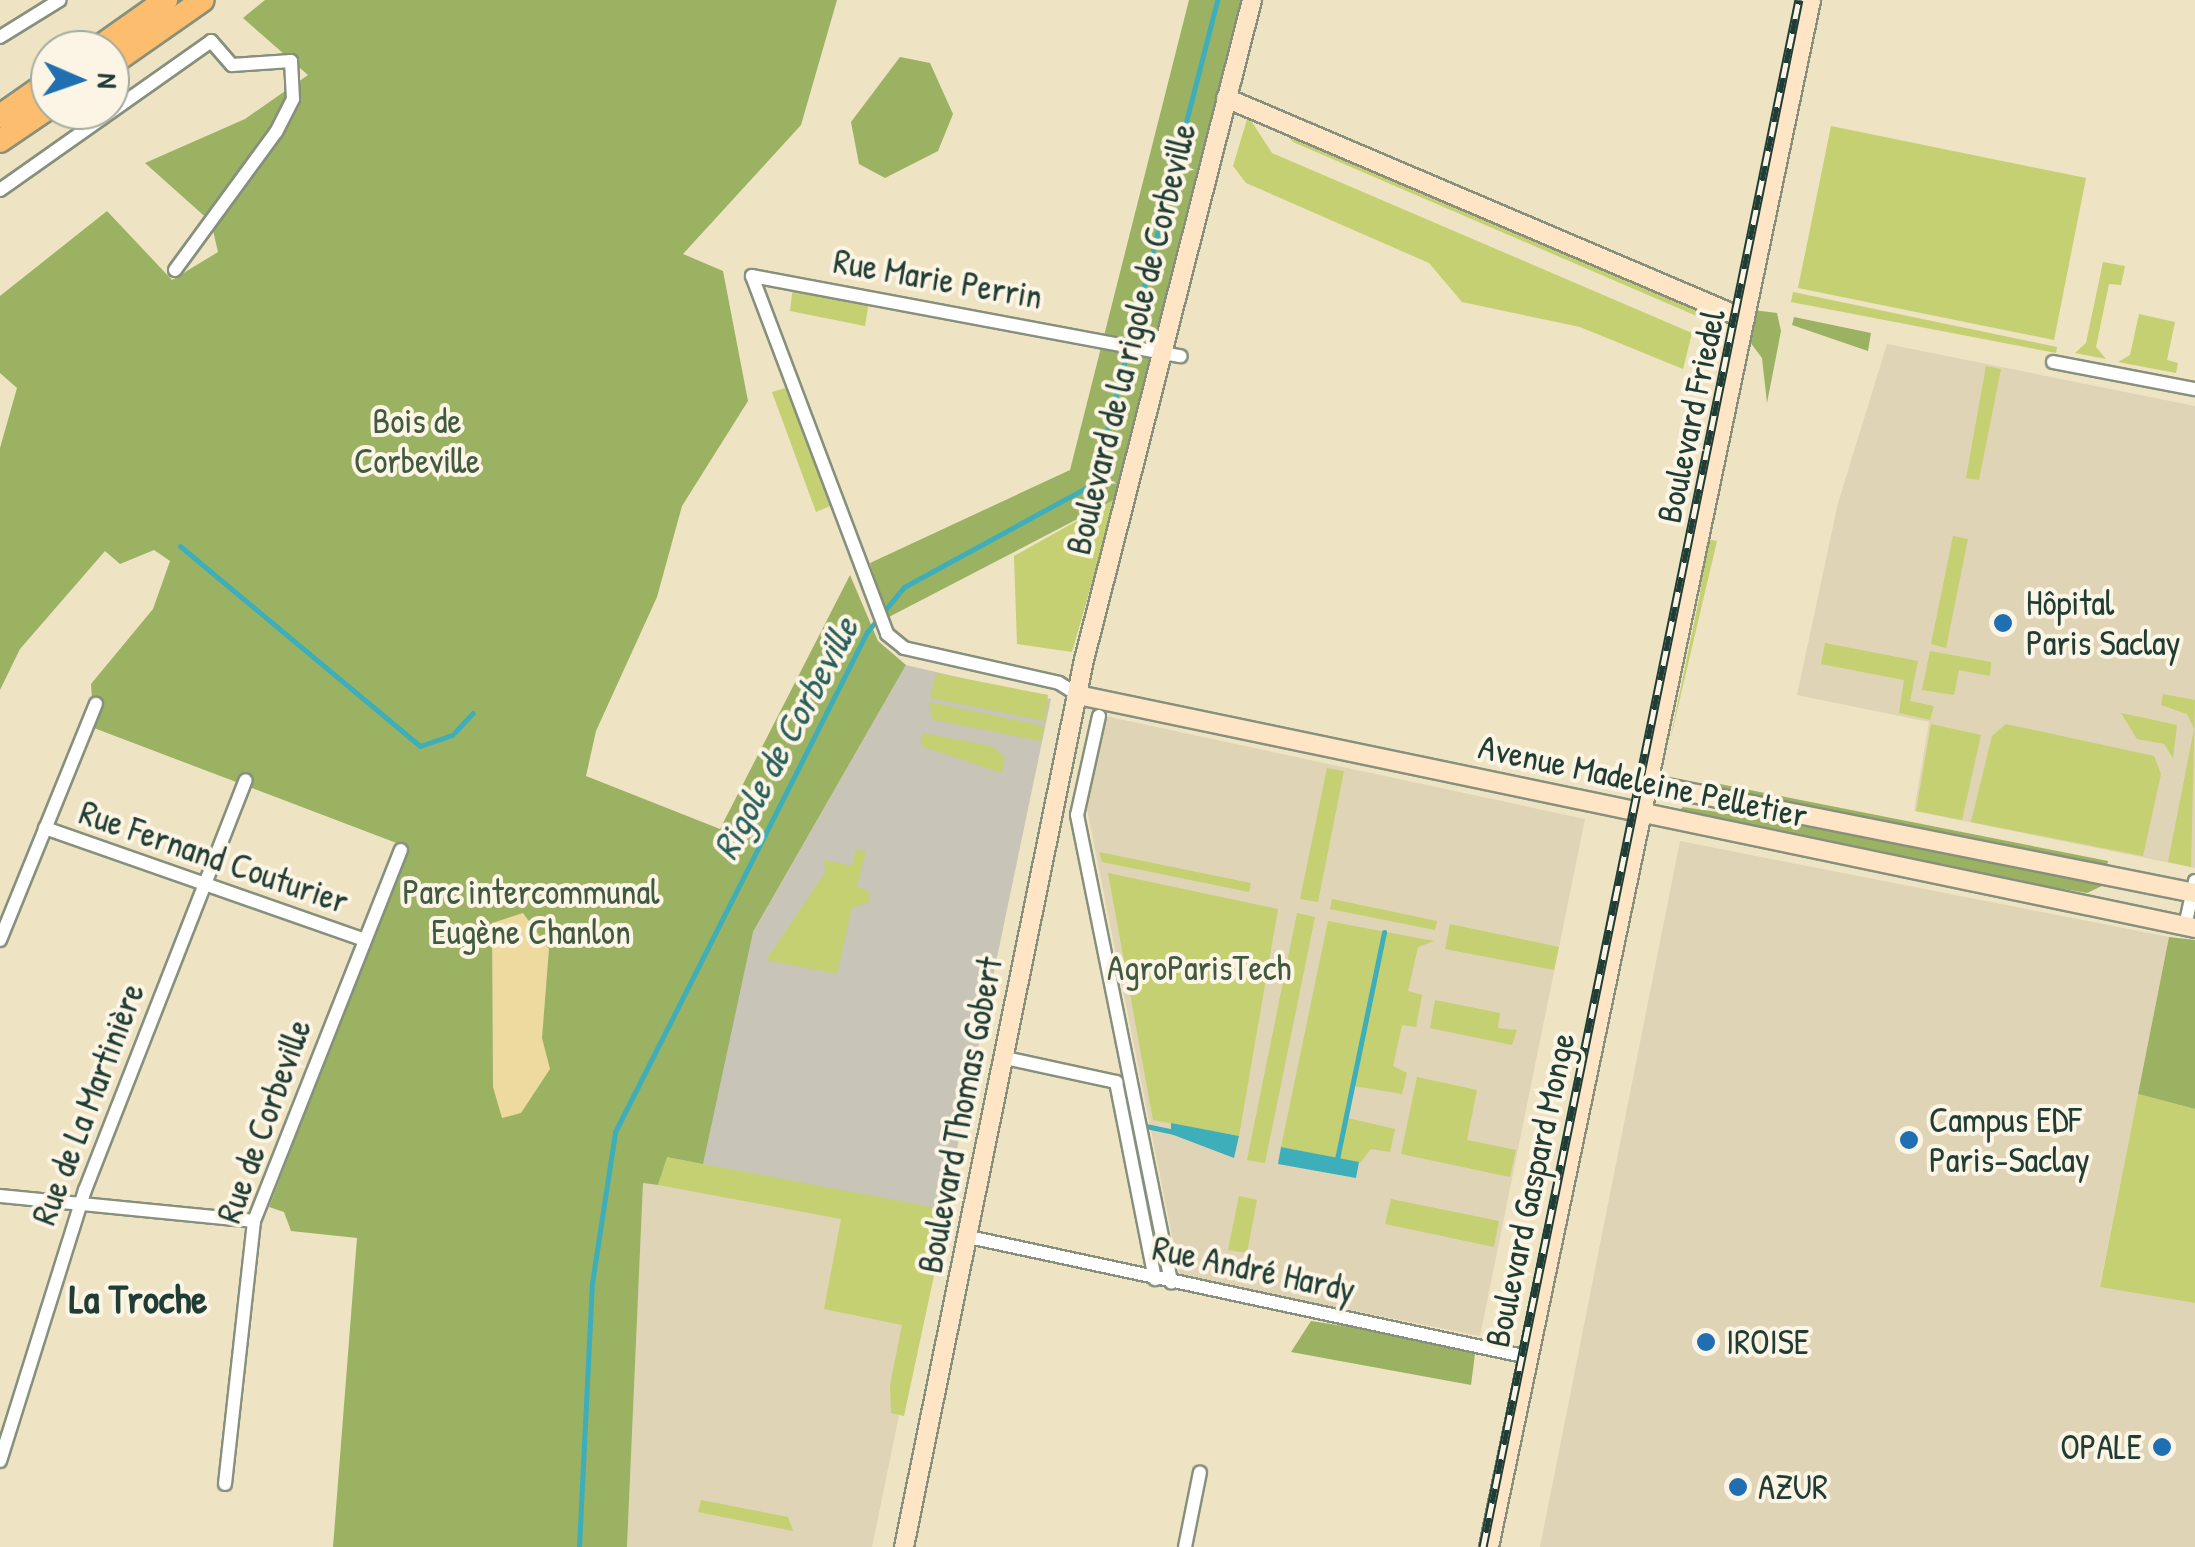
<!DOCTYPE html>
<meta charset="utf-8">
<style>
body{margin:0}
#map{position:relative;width:2195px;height:1547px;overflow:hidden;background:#eee3c3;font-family:"Patrick Hand",sans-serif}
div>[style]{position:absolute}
.built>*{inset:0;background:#dfd4b5}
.industrial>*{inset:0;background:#c8c4b8}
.green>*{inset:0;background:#c4d071}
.forest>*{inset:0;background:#9bb263}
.sand>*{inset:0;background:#eeda9e}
.water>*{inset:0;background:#3eaeba}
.stream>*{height:5px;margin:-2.5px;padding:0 2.5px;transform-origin:2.5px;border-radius:2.5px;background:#3eaeba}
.roads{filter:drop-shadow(2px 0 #86907c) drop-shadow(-2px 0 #86907c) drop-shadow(0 2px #86907c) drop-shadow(0 -2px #86907c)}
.street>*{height:12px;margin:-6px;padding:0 6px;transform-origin:6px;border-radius:6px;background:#fff}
.secondary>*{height:18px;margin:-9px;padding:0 9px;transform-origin:9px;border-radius:9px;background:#fee5c5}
.highway>*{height:22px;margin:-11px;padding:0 11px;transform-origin:11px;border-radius:11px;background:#fcbd6f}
.rail>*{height:9px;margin-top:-4.5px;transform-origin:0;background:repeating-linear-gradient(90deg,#fcf5e5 0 15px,#1f3d34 0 30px);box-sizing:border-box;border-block:2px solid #1f3d34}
.dots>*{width:28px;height:28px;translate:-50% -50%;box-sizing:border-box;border:5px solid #fcf5e5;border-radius:50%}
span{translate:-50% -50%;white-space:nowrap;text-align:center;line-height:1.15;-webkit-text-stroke:8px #fcf5e5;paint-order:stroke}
.street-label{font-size:35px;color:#1f3d34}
.park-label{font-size:35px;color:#405a40}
.poi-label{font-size:35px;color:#1f3d34}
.left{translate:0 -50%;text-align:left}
.right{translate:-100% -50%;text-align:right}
.water-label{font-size:38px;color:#285f5c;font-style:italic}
.quarter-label{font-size:40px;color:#1f3d34;font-weight:700}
.north{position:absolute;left:30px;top:30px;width:100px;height:100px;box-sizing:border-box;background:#fcf5e5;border:2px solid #a4ab9e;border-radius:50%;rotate:92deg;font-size:28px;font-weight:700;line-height:40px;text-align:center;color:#1f3d34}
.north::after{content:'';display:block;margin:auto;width:35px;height:45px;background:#1f6fb2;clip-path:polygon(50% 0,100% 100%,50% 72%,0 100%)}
</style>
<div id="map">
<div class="built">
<div style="clip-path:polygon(1887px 344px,2195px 406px,2195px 868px,1914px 811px,1929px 722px,1797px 695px,1838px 503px)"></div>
<div style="clip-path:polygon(1105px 716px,1585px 819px,1480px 1336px,1180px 1276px,1086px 804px)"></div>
<div style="clip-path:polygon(1680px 841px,2169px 937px,2100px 1286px,2195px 1303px,2195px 1547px,1540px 1547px)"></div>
<div style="clip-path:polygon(643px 1182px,936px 1235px,872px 1547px,627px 1547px)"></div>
</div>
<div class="industrial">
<div style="clip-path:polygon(906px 665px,1051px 699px,944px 1211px,666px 1157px,689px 1044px)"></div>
</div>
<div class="green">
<div style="clip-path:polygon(1248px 116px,1272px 153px,1692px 333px,1683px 369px,1580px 327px,1462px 302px,1429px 263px,1246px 183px,1233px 166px)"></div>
<div style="clip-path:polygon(1277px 125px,1704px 306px,1699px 317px,1293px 142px)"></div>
<div style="clip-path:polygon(1831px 126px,2086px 178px,2054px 340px,1798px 288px)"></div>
<div style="clip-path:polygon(2103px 262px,2125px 266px,2121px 285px,2109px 284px,2096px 347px,2106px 359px,2075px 353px,2086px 343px)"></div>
<div style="clip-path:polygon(793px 286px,869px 302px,865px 326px,790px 311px)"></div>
<div style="clip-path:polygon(1793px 292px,2057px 347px,2056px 353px,1791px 302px)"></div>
<div style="clip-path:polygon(2139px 314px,2175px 322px,2167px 360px,2178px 363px,2176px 373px,2118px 362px,2130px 355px)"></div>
<div style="clip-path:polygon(1986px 366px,2001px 369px,1979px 480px,1966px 478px)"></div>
<div style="clip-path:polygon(793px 386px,837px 503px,816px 512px,772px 392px)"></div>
<div style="clip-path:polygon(1116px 499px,1072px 652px,1017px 644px,1014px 556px)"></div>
<div style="clip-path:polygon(1953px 536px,1968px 539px,1946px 648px,1931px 644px)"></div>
<div style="clip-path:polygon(1706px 539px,1717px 541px,1669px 745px,1700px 594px)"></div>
<div style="clip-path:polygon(1825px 643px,1918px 661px,1910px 701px,1934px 706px,1930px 720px,1899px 713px,1904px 680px,1821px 664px)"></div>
<div style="clip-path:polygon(1930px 651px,1991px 662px,1990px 676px,1959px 670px,1954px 695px,1922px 690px)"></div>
<div style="clip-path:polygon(936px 673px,1048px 695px,1045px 721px,930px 698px)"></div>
<div style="clip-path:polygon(2163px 694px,2195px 700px,2191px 867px,2168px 862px,2194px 729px,2187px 714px,2161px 705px)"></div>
<div style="clip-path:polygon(929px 702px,1044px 726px,1041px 741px,933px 720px)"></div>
<div style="clip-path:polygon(2121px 713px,2177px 725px,2173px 758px,2164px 744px,2137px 739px)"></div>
<div style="clip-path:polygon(1931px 724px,1981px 735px,1962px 820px,1916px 811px)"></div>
<div style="clip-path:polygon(2006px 724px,2154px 756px,2161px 774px,2143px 856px,1971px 822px,1992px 736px)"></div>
<div style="clip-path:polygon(923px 733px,992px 746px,1005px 757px,1002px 773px,921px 746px)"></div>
<div style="clip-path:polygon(1327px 768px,1344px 771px,1318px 902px,1300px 899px)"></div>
<div style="clip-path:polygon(856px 850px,866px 851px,857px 887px,869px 891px,869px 902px,852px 908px,837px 974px,766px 960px,826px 871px,823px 860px,852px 866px)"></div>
<div style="clip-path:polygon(1099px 852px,1251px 883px,1249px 892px,1102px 862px)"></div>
<div style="clip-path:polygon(1108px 873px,1278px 909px,1239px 1136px,1153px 1120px)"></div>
<div style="clip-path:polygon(1332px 899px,1437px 921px,1435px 930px,1330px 909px)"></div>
<div style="clip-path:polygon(1297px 913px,1315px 917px,1265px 1163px,1247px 1160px)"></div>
<div style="clip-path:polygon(1328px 921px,1434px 941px,1418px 947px,1408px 991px,1422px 995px,1416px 1027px,1402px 1025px,1393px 1066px,1407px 1073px,1402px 1094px,1354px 1086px,1348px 1118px,1395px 1129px,1390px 1152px,1371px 1149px,1360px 1163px,1281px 1147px)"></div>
<div style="clip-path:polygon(1450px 924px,1559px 947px,1554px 970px,1445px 949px)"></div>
<div style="clip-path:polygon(1435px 1000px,1500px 1013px,1498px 1028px,1517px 1030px,1512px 1045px,1430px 1028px)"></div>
<div style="clip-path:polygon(1417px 1077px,1477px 1090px,1467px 1140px,1516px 1150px,1510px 1177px,1401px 1154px)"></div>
<div style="clip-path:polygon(2138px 1094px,2195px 1109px,2195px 1303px,2100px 1287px)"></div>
<div style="clip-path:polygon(666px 1157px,948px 1210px,904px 1416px,891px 1413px,890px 1385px,902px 1325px,824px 1309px,841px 1219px,658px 1185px)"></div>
<div style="clip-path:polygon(1239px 1196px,1257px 1200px,1247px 1253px,1228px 1250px)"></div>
<div style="clip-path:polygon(1391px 1199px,1499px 1221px,1494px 1247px,1385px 1224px)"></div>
<div style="clip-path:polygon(701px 1500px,788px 1517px,793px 1531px,698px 1512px)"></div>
</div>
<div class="forest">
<div style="clip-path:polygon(265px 0,837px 0,801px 125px,683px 254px,723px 271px,748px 401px,682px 506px,657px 597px,596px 731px,586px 776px,720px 829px,850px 575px,878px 641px,906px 665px,753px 932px,703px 1164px,667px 1157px,658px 1185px,643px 1183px,627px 1547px,333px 1547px,357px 1238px,291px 1231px,284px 1212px,269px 1207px,407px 847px,94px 728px,91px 684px,153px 609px,170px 561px,154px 550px,120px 564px,105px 551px,20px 649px,0 690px,0 448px,17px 388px,0 373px,0 296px,107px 211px,172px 280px,218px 252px,211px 222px,145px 163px,245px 119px,308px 75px,243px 18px)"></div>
<div style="clip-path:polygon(1189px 0,1242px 0,1116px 499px,887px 618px,870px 563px,1070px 470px)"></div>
<div style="clip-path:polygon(900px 57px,930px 63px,953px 114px,938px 151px,885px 178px,859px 164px,851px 122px)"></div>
<div style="clip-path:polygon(1753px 310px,1777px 313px,1781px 331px,1767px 403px,1762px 358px,1747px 338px)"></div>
<div style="clip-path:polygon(1794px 317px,1871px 333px,1868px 351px,1792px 325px)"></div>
<div style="clip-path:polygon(1710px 782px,2108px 861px,2106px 871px,1708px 790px)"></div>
<div style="clip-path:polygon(1683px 807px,1822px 827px,2104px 885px,2087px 893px,1902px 862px,1677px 812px)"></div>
<div style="clip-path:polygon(2169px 937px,2195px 940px,2195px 1109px,2138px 1094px)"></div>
<div style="clip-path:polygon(1311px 1321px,1476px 1346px,1471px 1385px,1291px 1352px)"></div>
</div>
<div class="sand">
<div style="clip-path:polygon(523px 913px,549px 949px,542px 1038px,550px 1069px,521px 1113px,502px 1118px,493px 1087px,492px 923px)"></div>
</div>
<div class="water">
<div style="clip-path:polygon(1171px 1123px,1239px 1136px,1234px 1158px,1171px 1134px)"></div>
<div style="clip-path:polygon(1281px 1147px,1359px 1162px,1356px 1178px,1278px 1164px)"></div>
</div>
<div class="stream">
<div style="left:180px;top:546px;width:312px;rotate:39.8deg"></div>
<div style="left:420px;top:746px;width:34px;rotate:-19deg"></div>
<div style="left:455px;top:732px;width:26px;rotate:-47deg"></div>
<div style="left:1141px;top:1125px;width:34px;rotate:12deg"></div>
<div style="left:1336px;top:1164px;width:237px;rotate:-78.3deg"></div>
<div style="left:579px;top:1547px;width:264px;rotate:-87.2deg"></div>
<div style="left:592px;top:1283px;width:153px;rotate:-81.3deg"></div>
<div style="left:615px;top:1132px;width:560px;rotate:-63.25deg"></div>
<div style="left:867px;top:632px;width:58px;rotate:-50.6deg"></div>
<div style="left:904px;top:587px;width:215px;rotate:-28.6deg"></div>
<div style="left:1093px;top:484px;width:500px;rotate:-75.6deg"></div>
</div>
<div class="roads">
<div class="street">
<div style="left:0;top:37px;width:70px;rotate:-31.7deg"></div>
<div style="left:0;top:190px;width:258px;rotate:-35.2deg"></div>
<div style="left:211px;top:41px;width:32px;rotate:49deg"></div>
<div style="left:232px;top:65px;width:59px;rotate:-3.9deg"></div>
<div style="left:291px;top:61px;width:38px;rotate:87deg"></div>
<div style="left:293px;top:99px;width:37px;rotate:117deg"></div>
<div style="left:276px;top:132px;width:171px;rotate:126.2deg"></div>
<div style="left:752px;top:276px;width:383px;rotate:69.3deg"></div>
<div style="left:887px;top:634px;width:22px;rotate:39deg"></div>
<div style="left:904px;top:648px;width:159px;rotate:12.7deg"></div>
<div style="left:1059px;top:683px;width:22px;rotate:32deg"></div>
<div style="left:752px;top:276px;width:436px;rotate:10.6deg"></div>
<div style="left:2053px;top:362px;width:145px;rotate:10.8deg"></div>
<div style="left:1099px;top:716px;width:101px;rotate:102.5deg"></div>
<div style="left:1077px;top:815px;width:477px;rotate:78.6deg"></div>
<div style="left:45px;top:828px;width:339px;rotate:19.3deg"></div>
<div style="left:2185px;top:926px;width:46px;rotate:-77.5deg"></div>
<div style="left:0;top:940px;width:255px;rotate:-67.9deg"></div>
<div style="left:1005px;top:1058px;width:114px;rotate:12.2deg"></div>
<div style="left:1116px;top:1082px;width:201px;rotate:78.8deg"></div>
<div style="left:0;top:1196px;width:255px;rotate:5.6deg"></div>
<div style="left:969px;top:1237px;width:572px;rotate:12.12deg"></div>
<div style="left:0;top:1461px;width:284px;rotate:-72.6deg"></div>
<div style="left:85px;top:1190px;width:440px;rotate:-68.6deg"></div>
<div style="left:225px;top:1484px;width:265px;rotate:-83.7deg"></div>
<div style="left:254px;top:1221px;width:399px;rotate:-68.4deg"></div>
<div style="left:1185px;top:1547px;width:76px;rotate:-78.7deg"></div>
</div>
<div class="secondary">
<div style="left:1226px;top:98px;width:564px;rotate:23.07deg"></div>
<div style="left:1078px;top:695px;width:1141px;rotate:11.78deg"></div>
<div style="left:1647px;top:784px;width:559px;rotate:11.25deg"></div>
<div style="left:904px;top:1547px;width:905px;rotate:-78.53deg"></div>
<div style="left:1084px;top:660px;width:681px;rotate:-75.72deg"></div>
<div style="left:1489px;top:1547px;width:1580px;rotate:-78.24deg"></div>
</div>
<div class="highway">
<div style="left:95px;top:50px;width:87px;rotate:-35.2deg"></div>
<div style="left:110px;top:65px;width:113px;rotate:-35deg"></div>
<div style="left:0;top:116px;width:61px;rotate:-35deg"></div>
<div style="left:0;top:141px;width:60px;rotate:-34.2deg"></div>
</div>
</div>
<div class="rail">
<div style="left:1483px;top:1547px;width:1579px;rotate:-78.46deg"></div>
</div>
<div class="dots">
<div style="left:2003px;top:623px;background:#1f6fb2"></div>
<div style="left:1909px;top:1140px;background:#1f6fb2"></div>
<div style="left:1706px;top:1342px;background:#1f6fb2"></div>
<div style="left:2162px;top:1447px;background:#1f6fb2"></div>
<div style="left:1738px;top:1487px;background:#1f6fb2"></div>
</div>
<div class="street-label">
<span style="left:938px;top:279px;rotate:10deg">Rue Marie Perrin</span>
<span style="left:1131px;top:339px;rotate:-76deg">Boulevard de la rigole de Corbeville</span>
<span style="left:1691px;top:416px;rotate:-78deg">Boulevard Friedel</span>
<span style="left:1643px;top:781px;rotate:12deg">Avenue Madeleine Pelletier</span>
<span style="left:214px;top:857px;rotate:19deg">Rue Fernand Couturier</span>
<span style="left:88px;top:1104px;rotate:-69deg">Rue de La Martinière</span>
<span style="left:960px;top:1115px;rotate:-79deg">Boulevard Thomas Gobert</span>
<span style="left:264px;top:1121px;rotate:-70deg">Rue de Corbeville</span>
<span style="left:1530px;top:1190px;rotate:-78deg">Boulevard Gaspard Monge</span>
<span style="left:1254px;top:1269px;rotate:12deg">Rue André Hardy</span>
</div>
<div class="park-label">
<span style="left:417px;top:441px">Bois de<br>Corbeville</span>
<span style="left:531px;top:912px">Parc intercommunal<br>Eugène Chanlon</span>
<span style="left:1199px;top:968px">AgroParisTech</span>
</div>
<div class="poi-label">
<span class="left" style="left:2026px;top:623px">Hôpital<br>Paris Saclay</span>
<span class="left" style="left:1929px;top:1140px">Campus EDF<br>Paris-Saclay</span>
<span class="left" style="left:1726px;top:1342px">IROISE</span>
<span class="right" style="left:2142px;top:1447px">OPALE</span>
<span class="left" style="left:1758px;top:1487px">AZUR</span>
</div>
<div class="water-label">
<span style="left:785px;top:738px;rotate:-62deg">Rigole de Corbeville</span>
</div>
<div class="quarter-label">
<span style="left:138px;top:1298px">La Troche</span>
</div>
<div class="north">N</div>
</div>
